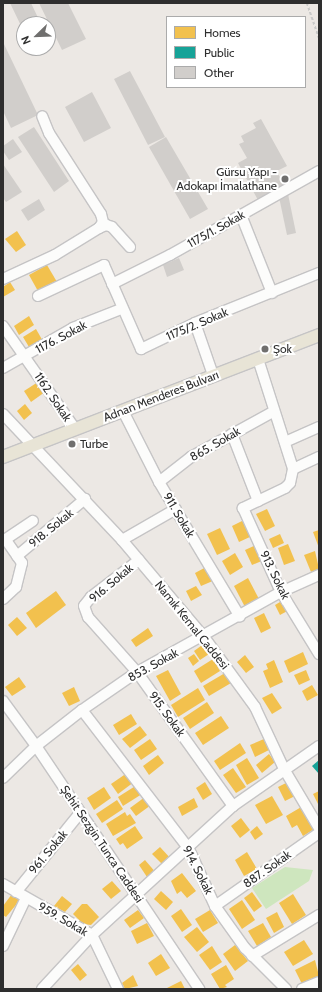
<!DOCTYPE html>
<meta charset="utf-8">
<style>
body{margin:0}
#map{position:relative;width:322px;height:992px;overflow:hidden;background:#ece8e4;font-family:Cabin,sans-serif}
div>[style]{position:absolute}
.green>*{inset:0;background:#cee6be}
.homes>*{inset:0;background:#f2c14e}
.public>*{inset:0;background:#17a398}
.building>*{inset:0;background:#d1cecb}
.path>*{height:1.5px;margin-top:-0.75px;transform-origin:0;background:repeating-linear-gradient(90deg,#c9c9c8 0 3px,transparent 0 5px)}
.roads{filter:drop-shadow(1px 0 #c5c4c5) drop-shadow(-1px 0 #c5c4c5) drop-shadow(0 1px #c5c4c5) drop-shadow(0 -1px #c5c4c5)}
.minor>*{height:10px;margin:-5px;padding:0 5px;transform-origin:5px;border-radius:5px;background:#fcfcfb}
.major>*{height:12px;margin:-6px;padding:0 6px;transform-origin:6px;border-radius:6px;background:#e8e4d6}
.dots>*{width:11px;height:11px;translate:-50% -50%;box-sizing:border-box;border:2px solid #fff;border-radius:50%}
span{translate:-50% -50%;white-space:nowrap;text-align:center;line-height:1.15;-webkit-text-stroke:4px #fff;paint-order:stroke}
.poi-label{font-size:12px;color:#2e2e2e}
.right{translate:-100% -50%;text-align:right}
.left{translate:0 -50%;text-align:left}
.street-label{font-size:12px;color:#2e2e2e}
.frame{position:absolute;inset:0;border:4px solid #2e2e2e;pointer-events:none}
.legend{position:absolute;left:166px;top:16px;width:140px;height:72px;box-sizing:border-box;background:#fff;border:1px solid #ababab;margin:0;padding:5px 7px;list-style:none;font-size:12px;color:#2e2e2e}
.legend li{display:flex;align-items:center;gap:8px;height:20px}
.legend b{width:20px;border:1px solid #ababab}
.north{position:absolute;left:16px;top:16px;width:40px;height:40px;box-sizing:border-box;background:#fff;border:1px solid #ababab;border-radius:50%;rotate:247deg;font-size:11px;font-weight:700;line-height:16px;text-align:center;color:#2e2e2e}
.north::after{content:'';display:block;margin:auto;width:14px;height:18px;background:#706f6e;clip-path:polygon(50% 0,100% 100%,50% 72%,0 100%)}
</style>
<div id="map">
<div class="green">
<div style="clip-path:polygon(285px 867px,313px 870px,309px 881px,266px 909px,252px 888px)"></div>
</div>
<div class="homes">
<div style="clip-path:polygon(17px 231px,26px 245px,16px 252px,5px 239px)"></div>
<div style="clip-path:polygon(47px 265px,57px 282px,39px 293px,29px 275px)"></div>
<div style="clip-path:polygon(10px 282px,15px 290px,3px 297px,3px 287px)"></div>
<div style="clip-path:polygon(29px 316px,34px 325px,19px 335px,14px 326px)"></div>
<div style="clip-path:polygon(36px 329px,44px 343px,29px 347px,23px 337px)"></div>
<div style="clip-path:polygon(38px 382px,45px 392px,31px 402px,24px 391px)"></div>
<div style="clip-path:polygon(25px 404px,32px 413px,24px 420px,17px 411px)"></div>
<div style="clip-path:polygon(267px 509px,275px 526px,265px 531px,256px 514px)"></div>
<div style="clip-path:polygon(244px 520px,252px 536px,239px 542px,232px 526px)"></div>
<div style="clip-path:polygon(220px 528px,230px 549px,217px 555px,207px 534px)"></div>
<div style="clip-path:polygon(319px 530px,319px 548px,313px 532px)"></div>
<div style="clip-path:polygon(280px 534px,284px 543px,273px 548px,269px 539px)"></div>
<div style="clip-path:polygon(258px 544px,264px 560px,252px 565px,245px 550px)"></div>
<div style="clip-path:polygon(288px 544px,295px 561px,284px 565px,278px 548px)"></div>
<div style="clip-path:polygon(315px 551px,319px 569px,311px 572px,304px 555px)"></div>
<div style="clip-path:polygon(235px 553px,243px 567px,230px 575px,222px 561px)"></div>
<div style="clip-path:polygon(208px 566px,215px 580px,201px 586px,195px 573px)"></div>
<div style="clip-path:polygon(248px 578px,259px 599px,245px 607px,234px 586px)"></div>
<div style="clip-path:polygon(196px 586px,202px 595px,191px 601px,186px 591px)"></div>
<div style="clip-path:polygon(56px 591px,66px 605px,36px 628px,26px 613px)"></div>
<div style="clip-path:polygon(285px 599px,291px 609px,280px 615px,275px 605px)"></div>
<div style="clip-path:polygon(264px 613px,271px 628px,261px 633px,254px 618px)"></div>
<div style="clip-path:polygon(17px 617px,27px 628px,17px 636px,8px 625px)"></div>
<div style="clip-path:polygon(148px 628px,153px 636px,136px 647px,131px 640px)"></div>
<div style="clip-path:polygon(205px 643px,212px 652px,200px 660px,194px 651px)"></div>
<div style="clip-path:polygon(303px 652px,308px 664px,289px 673px,284px 661px)"></div>
<div style="clip-path:polygon(194px 654px,199px 661px,193px 666px,188px 658px)"></div>
<div style="clip-path:polygon(245px 655px,254px 667px,246px 673px,237px 662px)"></div>
<div style="clip-path:polygon(213px 659px,220px 671px,201px 683px,194px 671px)"></div>
<div style="clip-path:polygon(274px 660px,283px 682px,270px 688px,263px 671px,268px 669px,266px 664px)"></div>
<div style="clip-path:polygon(168px 670px,181px 694px,170px 701px,156px 676px)"></div>
<div style="clip-path:polygon(306px 670px,310px 680px,299px 685px,294px 675px)"></div>
<div style="clip-path:polygon(225px 673px,231px 683px,209px 696px,203px 686px)"></div>
<div style="clip-path:polygon(19px 677px,26px 687px,12px 696px,5px 687px)"></div>
<div style="clip-path:polygon(312px 685px,318px 695px,307px 701px,302px 691px)"></div>
<div style="clip-path:polygon(74px 687px,80px 701px,69px 706px,62px 693px)"></div>
<div style="clip-path:polygon(198px 688px,205px 700px,178px 717px,171px 705px)"></div>
<div style="clip-path:polygon(272px 693px,282px 708px,272px 714px,262px 698px)"></div>
<div style="clip-path:polygon(207px 702px,214px 713px,190px 729px,183px 718px)"></div>
<div style="clip-path:polygon(131px 714px,137px 724px,119px 735px,113px 725px)"></div>
<div style="clip-path:polygon(221px 716px,229px 728px,203px 745px,195px 733px)"></div>
<div style="clip-path:polygon(140px 726px,147px 735px,130px 748px,122px 739px)"></div>
<div style="clip-path:polygon(150px 739px,157px 749px,141px 760px,134px 750px)"></div>
<div style="clip-path:polygon(264px 739px,269px 750px,255px 757px,250px 745px)"></div>
<div style="clip-path:polygon(240px 743px,246px 753px,220px 770px,214px 761px)"></div>
<div style="clip-path:polygon(269px 754px,275px 762px,262px 773px,256px 765px)"></div>
<div style="clip-path:polygon(158px 755px,164px 763px,149px 775px,143px 766px)"></div>
<div style="clip-path:polygon(247px 758px,259px 778px,247px 785px,236px 765px)"></div>
<div style="clip-path:polygon(233px 768px,246px 787px,236px 793px,223px 775px)"></div>
<div style="clip-path:polygon(127px 773px,134px 782px,118px 794px,111px 784px)"></div>
<div style="clip-path:polygon(205px 782px,212px 794px,203px 800px,196px 788px)"></div>
<div style="clip-path:polygon(288px 782px,295px 796px,285px 801px,278px 787px)"></div>
<div style="clip-path:polygon(137px 785px,142px 794px,123px 806px,118px 797px)"></div>
<div style="clip-path:polygon(104px 787px,111px 798px,94px 810px,87px 798px)"></div>
<div style="clip-path:polygon(319px 791px,319px 806px,313px 794px)"></div>
<div style="clip-path:polygon(272px 796px,283px 815px,266px 824px,255px 805px)"></div>
<div style="clip-path:polygon(145px 797px,151px 805px,136px 816px,130px 808px)"></div>
<div style="clip-path:polygon(194px 798px,198px 807px,182px 816px,178px 807px)"></div>
<div style="clip-path:polygon(117px 800px,123px 809px,102px 823px,96px 814px)"></div>
<div style="clip-path:polygon(303px 806px,316px 828px,303px 836px,297px 825px,292px 828px,286px 816px)"></div>
<div style="clip-path:polygon(125px 812px,127px 816px,130px 814px,136px 823px,113px 836px,106px 824px)"></div>
<div style="clip-path:polygon(241px 818px,250px 830px,240px 838px,231px 826px)"></div>
<div style="clip-path:polygon(135px 826px,143px 838px,127px 849px,123px 843px,120px 845px,116px 839px)"></div>
<div style="clip-path:polygon(257px 826px,263px 834px,255px 840px,250px 832px)"></div>
<div style="clip-path:polygon(160px 847px,172px 860px,165px 867px,152px 854px)"></div>
<div style="clip-path:polygon(247px 852px,257px 869px,244px 876px,235px 860px)"></div>
<div style="clip-path:polygon(145px 860px,157px 874px,149px 880px,139px 865px)"></div>
<div style="clip-path:polygon(182px 873px,196px 891px,187px 898px,181px 891px,177px 894px,171px 881px)"></div>
<div style="clip-path:polygon(112px 881px,121px 891px,111px 899px,102px 889px)"></div>
<div style="clip-path:polygon(161px 891px,173px 902px,166px 910px,154px 899px)"></div>
<div style="clip-path:polygon(252px 892px,262px 906px,254px 912px,244px 898px)"></div>
<div style="clip-path:polygon(12px 894px,20px 900px,6px 917px,3px 915px,3px 906px)"></div>
<div style="clip-path:polygon(293px 894px,306px 915px,292px 924px,279px 903px)"></div>
<div style="clip-path:polygon(62px 896px,72px 904px,65px 912px,54px 906px)"></div>
<div style="clip-path:polygon(242px 900px,255px 920px,242px 929px,229px 909px)"></div>
<div style="clip-path:polygon(82px 904px,87px 904px,99px 917px,91px 925px,83px 924px,73px 914px)"></div>
<div style="clip-path:polygon(181px 909px,192px 925px,182px 932px,171px 916px)"></div>
<div style="clip-path:polygon(138px 910px,144px 918px,130px 928px,124px 920px)"></div>
<div style="clip-path:polygon(210px 910px,218px 923px,203px 932px,195px 919px)"></div>
<div style="clip-path:polygon(277px 912px,284px 927px,274px 933px,266px 918px)"></div>
<div style="clip-path:polygon(147px 923px,154px 936px,137px 944px,131px 931px)"></div>
<div style="clip-path:polygon(263px 923px,271px 937px,257px 946px,248px 931px)"></div>
<div style="clip-path:polygon(197px 927px,209px 942px,197px 952px,184px 937px)"></div>
<div style="clip-path:polygon(304px 940px,313px 954px,293px 966px,284px 952px)"></div>
<div style="clip-path:polygon(235px 945px,248px 961px,235px 971px,223px 954px)"></div>
<div style="clip-path:polygon(212px 946px,222px 962px,210px 970px,199px 955px)"></div>
<div style="clip-path:polygon(161px 954px,170px 968px,156px 976px,148px 963px)"></div>
<div style="clip-path:polygon(315px 960px,319px 976px,302px 984px,295px 970px)"></div>
<div style="clip-path:polygon(78px 964px,87px 975px,80px 981px,71px 970px)"></div>
<div style="clip-path:polygon(226px 965px,234px 979px,225px 985px,227px 987px,220px 989px,211px 974px)"></div>
<div style="clip-path:polygon(133px 975px,138px 986px,125px 989px,122px 983px)"></div>
<div style="clip-path:polygon(181px 981px,185px 989px,165px 989px)"></div>
</div>
<div class="public">
<div style="clip-path:polygon(319px 760px,319px 774px,312px 766px)"></div>
</div>
<div class="building">
<div style="clip-path:polygon(10px 3px,31px 3px,41px 24px,24px 24px,24px 32px)"></div>
<div style="clip-path:polygon(39px 3px,68px 3px,86px 39px,62px 50px)"></div>
<div style="clip-path:polygon(3px 42px,38px 115px,11px 128px,3px 111px)"></div>
<div style="clip-path:polygon(130px 71px,165px 137px,148px 145px,114px 79px)"></div>
<div style="clip-path:polygon(92px 92px,111px 128px,84px 142px,65px 107px)"></div>
<div style="clip-path:polygon(261px 119px,287px 166px,277px 171px,282px 182px,287px 179px,291px 185px,259px 202px,238px 163px,247px 158px,239px 144px,244px 142px,241px 136px,256px 128px,253px 123px)"></div>
<div style="clip-path:polygon(34px 127px,69px 181px,54px 192px,18px 137px)"></div>
<div style="clip-path:polygon(166px 137px,208px 209px,190px 219px,149px 147px)"></div>
<div style="clip-path:polygon(13px 139px,22px 152px,9px 160px,3px 151px,3px 146px)"></div>
<div style="clip-path:polygon(3px 164px,22px 192px,6px 202px,3px 198px)"></div>
<div style="clip-path:polygon(288px 194px,296px 233px,287px 235px,279px 197px)"></div>
<div style="clip-path:polygon(39px 199px,45px 210px,28px 221px,21px 210px)"></div>
<div style="clip-path:polygon(179px 258px,184px 270px,167px 277px,163px 265px)"></div>
</div>
<div class="path">
<div style="left:307px;top:3px;width:37px;rotate:71deg"></div>
</div>
<div class="roads">
<div class="minor">
<div style="left:241px;top:215px;width:84px;rotate:68.3deg"></div>
<div style="left:99px;top:228px;width:8px;rotate:-23deg"></div>
<div style="left:106px;top:225px;width:6px;rotate:18deg"></div>
<div style="left:112px;top:227px;width:27px;rotate:48deg"></div>
<div style="left:3px;top:279px;width:57px;rotate:-24.8deg"></div>
<div style="left:55px;top:255px;width:52px;rotate:-31.5deg"></div>
<div style="left:99px;top:228px;width:7px;rotate:-56deg"></div>
<div style="left:103px;top:222px;width:8px;rotate:-104deg"></div>
<div style="left:101px;top:214px;width:96px;rotate:-122.7deg"></div>
<div style="left:49px;top:133px;width:18px;rotate:-112deg"></div>
<div style="left:112px;top:284px;width:65px;rotate:-26.6deg"></div>
<div style="left:170px;top:255px;width:171px;rotate:-29.4deg"></div>
<div style="left:38px;top:296px;width:73px;rotate:-25.2deg"></div>
<div style="left:104px;top:265px;width:92px;rotate:66.2deg"></div>
<div style="left:141px;top:349px;width:60px;rotate:-25.7deg"></div>
<div style="left:195px;top:323px;width:134px;rotate:-22deg"></div>
<div style="left:195px;top:323px;width:55px;rotate:70.9deg"></div>
<div style="left:3px;top:326px;width:126px;rotate:55deg"></div>
<div style="left:258px;top:359px;width:115px;rotate:72.3deg"></div>
<div style="left:293px;top:469px;width:14px;rotate:102deg"></div>
<div style="left:290px;top:483px;width:7px;rotate:135deg"></div>
<div style="left:285px;top:488px;width:47px;rotate:154.5deg"></div>
<div style="left:243px;top:508px;width:92px;rotate:65.7deg"></div>
<div style="left:281px;top:592px;width:73px;rotate:58.5deg"></div>
<div style="left:3px;top:368px;width:81px;rotate:-29.7deg"></div>
<div style="left:73px;top:328px;width:52px;rotate:-21.6deg"></div>
<div style="left:123px;top:411px;width:80px;rotate:63.1deg"></div>
<div style="left:159px;top:482px;width:157px;rotate:59deg"></div>
<div style="left:3px;top:414px;width:173px;rotate:46.6deg"></div>
<div style="left:122px;top:540px;width:127px;rotate:49.8deg"></div>
<div style="left:204px;top:637px;width:87px;rotate:53.9deg"></div>
<div style="left:255px;top:707px;width:68px;rotate:64.9deg"></div>
<div style="left:284px;top:769px;width:69px;rotate:59.3deg"></div>
<div style="left:232px;top:434px;width:72px;rotate:68.8deg"></div>
<div style="left:285px;top:442px;width:37px;rotate:-24deg"></div>
<div style="left:293px;top:469px;width:29px;rotate:-25deg"></div>
<div style="left:159px;top:482px;width:41px;rotate:-38deg"></div>
<div style="left:191px;top:457px;width:94px;rotate:-28.8deg"></div>
<div style="left:122px;top:540px;width:62px;rotate:-29.9deg"></div>
<div style="left:3px;top:541px;width:36px;rotate:-34deg"></div>
<div style="left:17px;top:556px;width:89px;rotate:-40deg"></div>
<div style="left:139px;top:560px;width:61px;rotate:142.4deg"></div>
<div style="left:91px;top:597px;width:11px;rotate:128deg"></div>
<div style="left:84px;top:606px;width:12px;rotate:70deg"></div>
<div style="left:88px;top:617px;width:74px;rotate:48.3deg"></div>
<div style="left:137px;top:672px;width:165px;rotate:54.4deg"></div>
<div style="left:3px;top:599px;width:18px;rotate:-43deg"></div>
<div style="left:16px;top:587px;width:25px;rotate:-76deg"></div>
<div style="left:22px;top:563px;width:29px;rotate:-125deg"></div>
<div style="left:3px;top:701px;width:56px;rotate:53.7deg"></div>
<div style="left:36px;top:746px;width:293px;rotate:56.1deg"></div>
<div style="left:82px;top:710px;width:175px;rotate:52.4deg"></div>
<div style="left:189px;top:849px;width:63px;rotate:65.5deg"></div>
<div style="left:215px;top:906px;width:52px;rotate:54.5deg"></div>
<div style="left:245px;top:948px;width:58px;rotate:45deg"></div>
<div style="left:3px;top:778px;width:46px;rotate:-44.1deg"></div>
<div style="left:36px;top:746px;width:58px;rotate:-38deg"></div>
<div style="left:82px;top:710px;width:67px;rotate:-34.6deg"></div>
<div style="left:137px;top:672px;width:165px;rotate:-29.1deg"></div>
<div style="left:281px;top:592px;width:42px;rotate:-24.1deg"></div>
<div style="left:3px;top:884px;width:103px;rotate:29.8deg"></div>
<div style="left:92px;top:935px;width:60px;rotate:64.3deg"></div>
<div style="left:16px;top:892px;width:102px;rotate:-51deg"></div>
<div style="left:215px;top:906px;width:127px;rotate:-35.1deg"></div>
<div style="left:3px;top:946px;width:53px;rotate:-64.4deg"></div>
<div style="left:252px;top:956px;width:79px;rotate:-31.5deg"></div>
<div style="left:42px;top:989px;width:74px;rotate:-47.2deg"></div>
<div style="left:92px;top:935px;width:191px;rotate:-42.5deg"></div>
<div style="left:233px;top:806px;width:105px;rotate:-34.9deg"></div>
<div style="left:302px;top:989px;width:18px;rotate:-22deg"></div>
</div>
<div class="major">
<div style="left:3px;top:457px;width:339px;rotate:-21.1deg"></div>
</div>
</div>
<div class="dots">
<div style="left:285px;top:179px;background:#706f6e"></div>
<div style="left:265px;top:349px;background:#706f6e"></div>
<div style="left:72px;top:444px;background:#706f6e"></div>
</div>
<div class="poi-label">
<span class="right" style="left:277px;top:179px">Gürsu Yapı -<br>Adokapı İmalathane</span>
<span class="left" style="left:273px;top:349px">Şok</span>
<span class="left" style="left:80px;top:444px">Turbe</span>
</div>
<div class="street-label">
<span style="left:216px;top:229px;rotate:-29deg">1175/1. Sokak</span>
<span style="left:197px;top:324px;rotate:-23deg">1175/2. Sokak</span>
<span style="left:61px;top:337px;rotate:-28deg">1176. Sokak</span>
<span style="left:161px;top:396px;rotate:-21deg">Adnan Menderes Bulvarı</span>
<span style="left:53px;top:397px;rotate:56deg">1162. Sokak</span>
<span style="left:215px;top:444px;rotate:-30deg">865. Sokak</span>
<span style="left:179px;top:515px;rotate:59deg">911. Sokak</span>
<span style="left:51px;top:528px;rotate:-39deg">918. Sokak</span>
<span style="left:275px;top:575px;rotate:64deg">913. Sokak</span>
<span style="left:111px;top:583px;rotate:-40deg">916. Sokak</span>
<span style="left:192px;top:625px;rotate:51deg">Namık Kemal Caddesi</span>
<span style="left:153px;top:665px;rotate:-29deg">853. Sokak</span>
<span style="left:167px;top:714px;rotate:54deg">915. Sokak</span>
<span style="left:102px;top:844px;rotate:56deg">Şehit Sezgin Tunca Caddesi</span>
<span style="left:48px;top:852px;rotate:-50deg">961. Sokak</span>
<span style="left:267px;top:869px;rotate:-35deg">887. Sokak</span>
<span style="left:198px;top:870px;rotate:63deg">914. Sokak</span>
<span style="left:63px;top:919px;rotate:30deg">959. Sokak</span>
</div>
<div class="frame"></div>
<ul class="legend">
<li><b style="height:11px;background:#f2c14e"></b>Homes</li>
<li><b style="height:11px;background:#17a398"></b>Public</li>
<li><b style="height:11px;background:#d1cecb"></b>Other</li>
</ul>
<div class="north">N</div>
</div>
